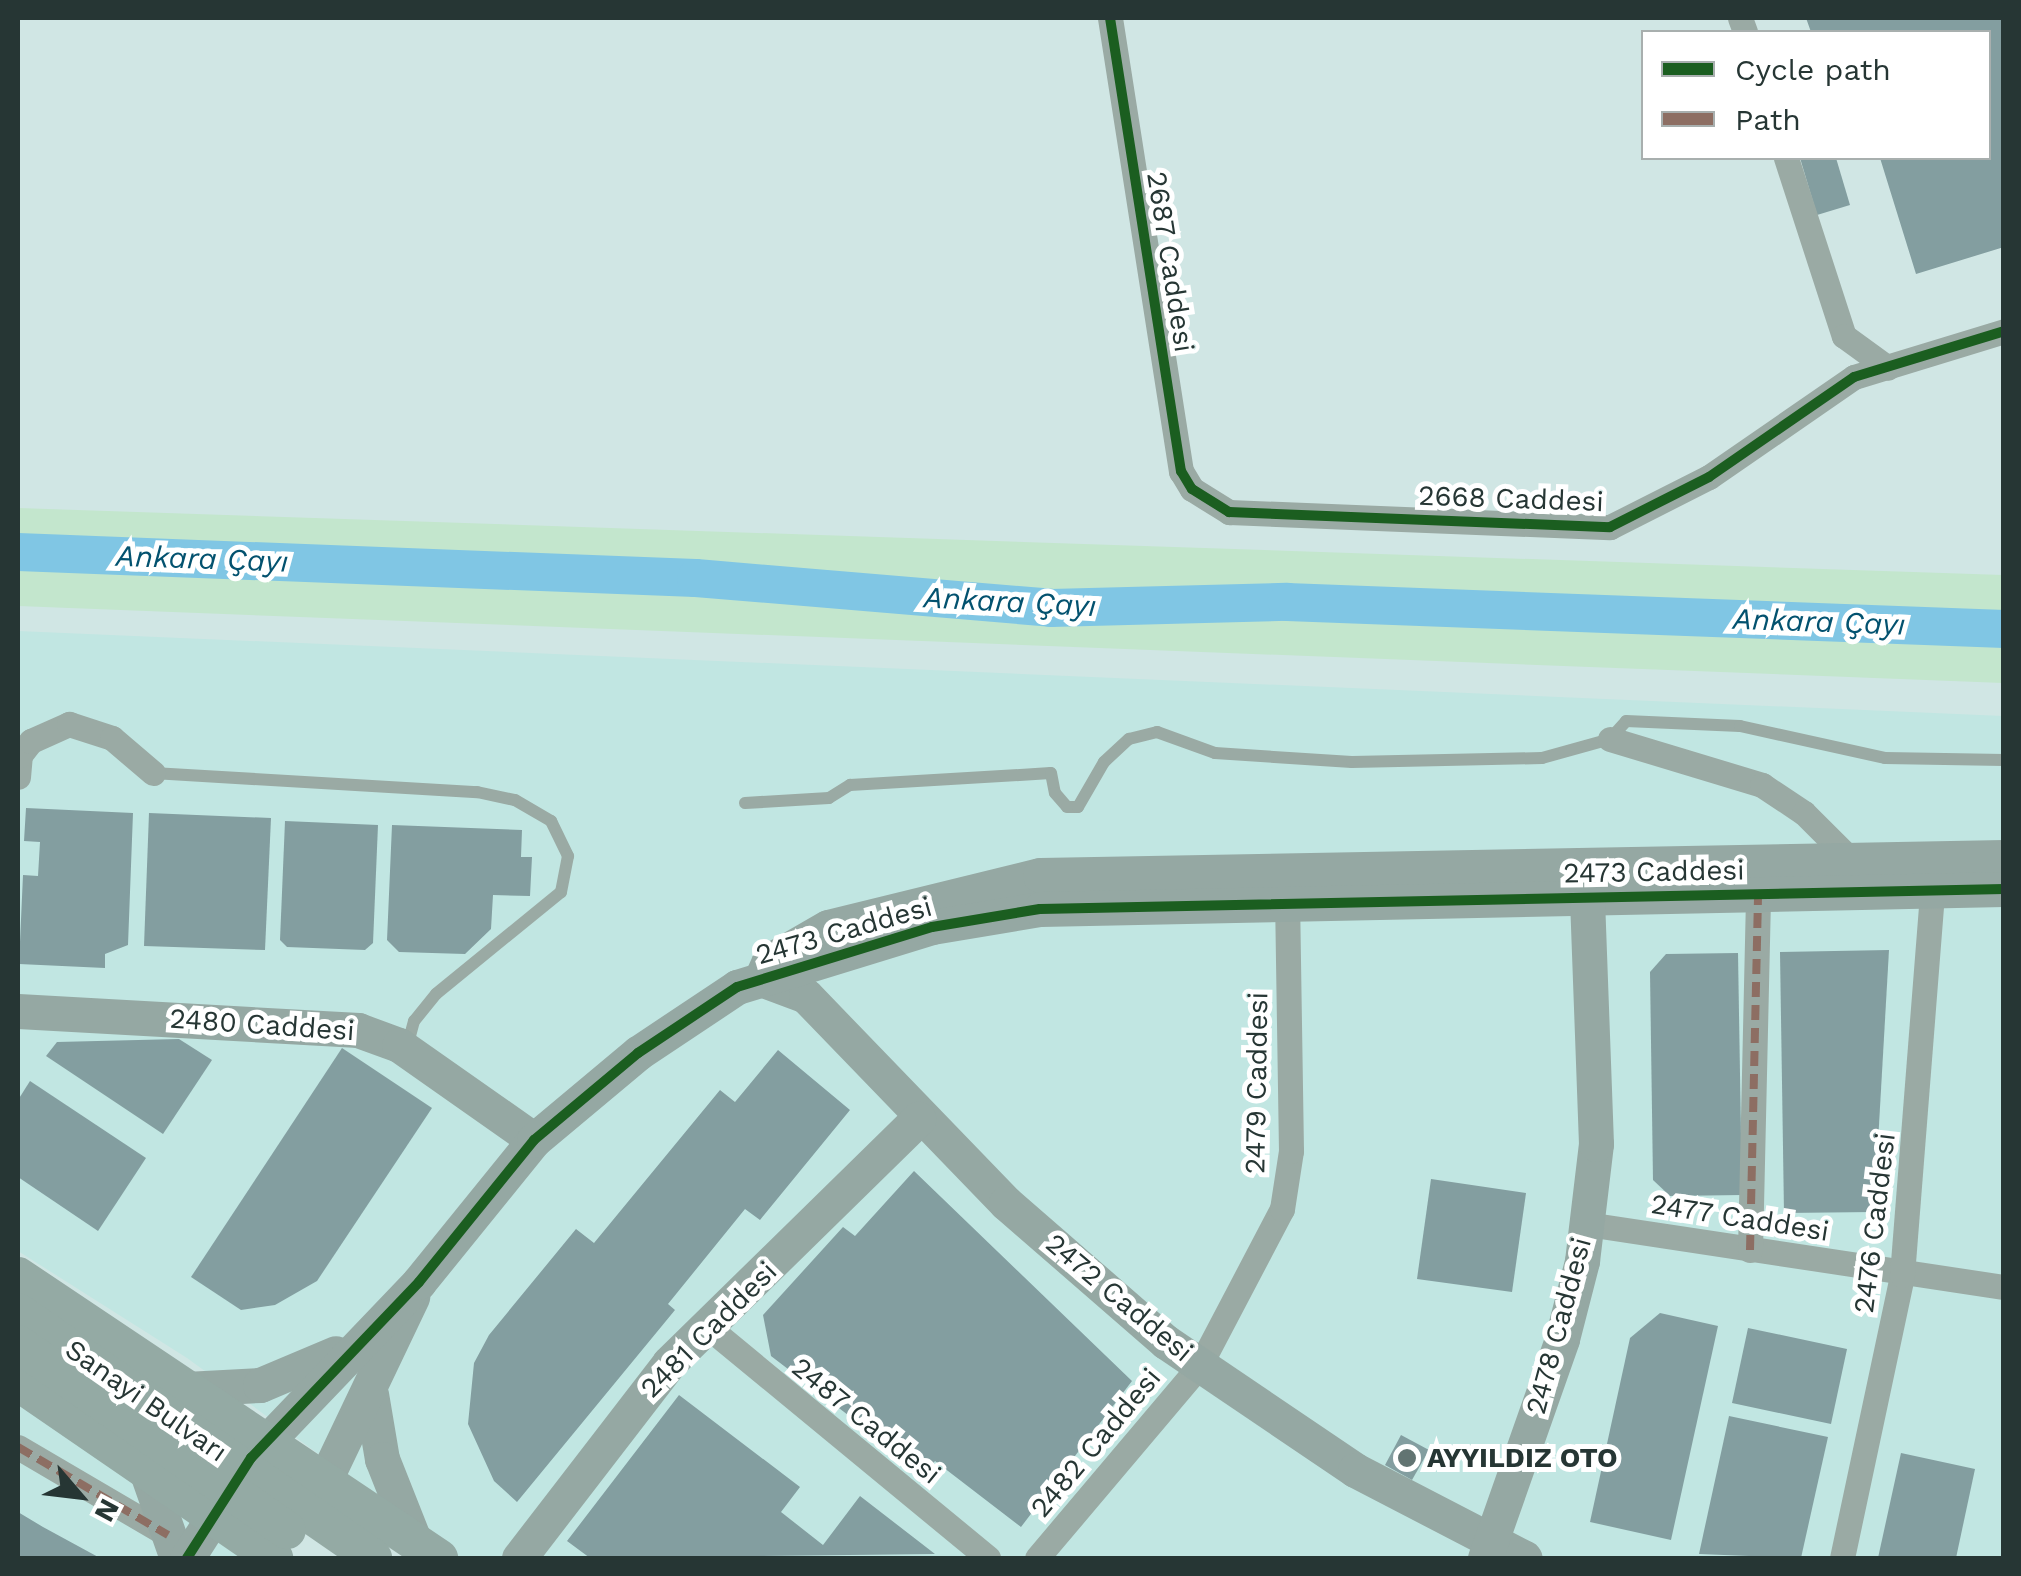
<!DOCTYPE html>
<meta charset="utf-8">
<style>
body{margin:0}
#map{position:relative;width:2021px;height:1576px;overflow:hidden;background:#d0e6e4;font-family:"Work Sans",sans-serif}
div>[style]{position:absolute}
.built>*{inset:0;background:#c1e6e2}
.green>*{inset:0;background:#c3e6cd}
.river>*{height:38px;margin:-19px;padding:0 19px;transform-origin:19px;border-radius:19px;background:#80c6e4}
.building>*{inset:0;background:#839ea0}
.lane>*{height:12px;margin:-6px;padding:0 6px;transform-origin:6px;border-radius:6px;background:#9aaaa4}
.street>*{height:25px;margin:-12.5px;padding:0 12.5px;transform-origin:12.5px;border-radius:12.5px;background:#9aaaa4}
.secondary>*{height:35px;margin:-17.5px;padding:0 17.5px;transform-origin:17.5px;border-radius:17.5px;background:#95a8a3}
.primary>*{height:38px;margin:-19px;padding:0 19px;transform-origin:19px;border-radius:19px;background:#94aaa4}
.primary-bridge>*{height:38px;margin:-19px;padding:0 19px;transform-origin:19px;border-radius:19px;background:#94aaa4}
.quiet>*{height:8px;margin-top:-4px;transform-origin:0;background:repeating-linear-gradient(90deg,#8d6e63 0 15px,transparent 0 23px)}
.cycleway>*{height:10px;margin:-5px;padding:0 5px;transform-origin:5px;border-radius:5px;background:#1b5e20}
.dots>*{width:28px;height:28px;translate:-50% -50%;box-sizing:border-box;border:5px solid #fff;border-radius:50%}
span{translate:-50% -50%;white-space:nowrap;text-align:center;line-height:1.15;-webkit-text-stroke:10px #fff;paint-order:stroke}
.street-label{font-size:28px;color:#263634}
.poi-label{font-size:28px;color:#263634;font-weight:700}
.left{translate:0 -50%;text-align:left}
.water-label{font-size:30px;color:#03526f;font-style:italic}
.frame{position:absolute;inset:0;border:20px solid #263634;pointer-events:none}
.legend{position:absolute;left:1641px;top:30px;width:350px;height:130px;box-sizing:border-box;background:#fff;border:2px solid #a8afae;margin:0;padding:12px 18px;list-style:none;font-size:30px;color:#263634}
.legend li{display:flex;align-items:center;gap:20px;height:50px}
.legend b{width:50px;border:2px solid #a8afae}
.north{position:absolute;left:30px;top:1446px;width:100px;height:100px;-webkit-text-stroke:8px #fff;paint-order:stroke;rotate:118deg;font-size:28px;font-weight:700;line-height:40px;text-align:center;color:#263634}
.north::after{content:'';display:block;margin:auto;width:35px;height:45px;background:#263634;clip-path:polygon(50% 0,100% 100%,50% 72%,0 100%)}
</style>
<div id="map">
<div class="built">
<div style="clip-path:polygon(18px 631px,2003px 716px,2003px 1558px,461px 1558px,187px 1358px,18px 1251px)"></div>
<div style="clip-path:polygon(18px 1402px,289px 1558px,18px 1558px)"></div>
</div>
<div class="green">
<div style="clip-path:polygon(18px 508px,2003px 575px,2003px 683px,18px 606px)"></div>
</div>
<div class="river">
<div style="left:18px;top:552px;width:678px;rotate:2.2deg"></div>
<div style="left:696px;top:578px;width:356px;rotate:4.8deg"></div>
<div style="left:1051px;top:608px;width:236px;rotate:-1.5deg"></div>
<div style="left:1287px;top:602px;width:718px;rotate:2.16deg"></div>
</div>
<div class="building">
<div style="clip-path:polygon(1806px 18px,2004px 18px,2004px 247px,1916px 274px,1880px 158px,1988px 158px,1988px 32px,1811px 32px)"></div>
<div style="clip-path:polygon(1800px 158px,1836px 158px,1850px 205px,1817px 215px)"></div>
<div style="clip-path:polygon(26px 808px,133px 813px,128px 945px,105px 954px,105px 968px,19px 964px,23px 875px,38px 876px,40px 842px,24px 841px)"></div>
<div style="clip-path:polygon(149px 813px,271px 818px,265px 950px,144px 946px)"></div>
<div style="clip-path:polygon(285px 821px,378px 825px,373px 943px,365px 950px,287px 947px,280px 940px)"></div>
<div style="clip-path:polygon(392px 825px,522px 830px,521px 857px,532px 857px,530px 896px,493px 895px,491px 929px,465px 954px,399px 952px,387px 940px)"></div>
<div style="clip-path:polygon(1889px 950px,1874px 1212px,1784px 1213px,1780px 952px)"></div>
<div style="clip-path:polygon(1738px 953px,1742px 1195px,1670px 1196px,1653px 1180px,1650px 972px,1666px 954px)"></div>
<div style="clip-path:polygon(179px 1039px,212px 1060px,163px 1134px,46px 1056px,57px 1042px)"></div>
<div style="clip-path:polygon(342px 1048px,432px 1108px,317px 1281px,275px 1305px,241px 1310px,191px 1277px)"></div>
<div style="clip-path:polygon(778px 1050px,850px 1110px,760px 1220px,745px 1209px,668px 1304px,675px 1310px,517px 1502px,494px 1481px,468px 1424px,474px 1363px,489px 1335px,576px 1229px,594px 1243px,720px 1090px,735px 1102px)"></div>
<div style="clip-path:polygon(30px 1081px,146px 1158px,98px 1231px,18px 1177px,18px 1100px)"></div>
<div style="clip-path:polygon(914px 1171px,1132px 1381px,1021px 1527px,935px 1461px,925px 1474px,771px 1356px,763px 1315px,843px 1227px,855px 1236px)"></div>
<div style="clip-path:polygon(1431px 1179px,1526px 1193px,1512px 1292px,1417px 1279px)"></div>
<div style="clip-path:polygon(1660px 1313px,1718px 1326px,1671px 1540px,1590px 1522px,1630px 1338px)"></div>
<div style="clip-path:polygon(1748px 1328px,1847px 1349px,1831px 1424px,1732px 1403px)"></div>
<div style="clip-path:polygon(679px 1395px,800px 1487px,781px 1512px,823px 1545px,860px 1496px,935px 1554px,590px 1558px,567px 1541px)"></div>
<div style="clip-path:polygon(1729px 1416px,1828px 1437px,1801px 1558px,1699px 1554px)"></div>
<div style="clip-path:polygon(1401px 1435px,1429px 1450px,1412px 1480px,1385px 1465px)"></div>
<div style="clip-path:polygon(1901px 1453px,1975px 1469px,1956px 1558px,1878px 1558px)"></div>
<div style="clip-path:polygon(18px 1512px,43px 1527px,100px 1558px,18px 1558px)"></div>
</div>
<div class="lane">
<div style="left:153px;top:773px;width:325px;rotate:3.4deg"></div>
<div style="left:477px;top:792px;width:39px;rotate:12deg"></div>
<div style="left:515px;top:800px;width:42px;rotate:30.3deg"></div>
<div style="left:551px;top:821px;width:39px;rotate:64deg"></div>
<div style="left:568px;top:856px;width:37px;rotate:101deg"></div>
<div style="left:561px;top:892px;width:161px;rotate:140.8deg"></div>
<div style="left:436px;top:994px;width:35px;rotate:129deg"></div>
<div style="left:414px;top:1021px;width:27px;rotate:105deg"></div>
<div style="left:745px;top:803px;width:84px;rotate:-3.4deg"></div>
<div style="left:829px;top:798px;width:25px;rotate:-32deg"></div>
<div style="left:850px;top:785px;width:201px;rotate:-3.4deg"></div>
<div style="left:1051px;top:773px;width:20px;rotate:79deg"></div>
<div style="left:1055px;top:793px;width:18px;rotate:49deg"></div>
<div style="left:1067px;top:807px;width:11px"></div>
<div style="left:1078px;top:807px;width:52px;rotate:-60deg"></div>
<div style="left:1104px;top:762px;width:34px;rotate:-43deg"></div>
<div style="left:1129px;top:739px;width:29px;rotate:-14deg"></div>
<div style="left:1157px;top:732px;width:62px;rotate:19.9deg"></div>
<div style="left:1215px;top:753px;width:137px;rotate:3.8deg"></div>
<div style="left:1352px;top:762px;width:190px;rotate:-1.2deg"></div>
<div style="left:1542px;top:758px;width:71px;rotate:-15.6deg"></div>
<div style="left:1610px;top:739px;width:24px;rotate:-48deg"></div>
<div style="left:1626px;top:721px;width:114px;rotate:2.5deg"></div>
<div style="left:1740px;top:726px;width:148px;rotate:12.4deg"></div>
<div style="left:1885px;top:758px;width:119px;rotate:1deg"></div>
</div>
<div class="street">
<div style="left:1110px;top:18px;width:459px;rotate:81.1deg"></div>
<div style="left:1181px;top:471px;width:21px;rotate:59deg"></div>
<div style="left:1192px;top:489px;width:44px;rotate:31.9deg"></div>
<div style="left:1229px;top:512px;width:381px;rotate:2.3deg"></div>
<div style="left:1610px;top:527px;width:111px;rotate:-26.8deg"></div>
<div style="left:1709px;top:477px;width:176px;rotate:-34.6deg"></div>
<div style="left:1854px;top:377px;width:157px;rotate:-17deg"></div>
<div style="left:1740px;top:18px;width:15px;rotate:70deg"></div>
<div style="left:1786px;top:158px;width:187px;rotate:72deg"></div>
<div style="left:1844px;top:336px;width:54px;rotate:36deg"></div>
<div style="left:1610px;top:739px;width:159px;rotate:16.8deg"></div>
<div style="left:1762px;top:785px;width:50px;rotate:33.7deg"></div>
<div style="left:1804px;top:813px;width:65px;rotate:45deg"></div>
<div style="left:18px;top:777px;width:22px;rotate:-85deg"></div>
<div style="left:20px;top:755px;width:18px;rotate:-52deg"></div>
<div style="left:31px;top:741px;width:42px;rotate:-24.1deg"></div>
<div style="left:69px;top:724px;width:45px;rotate:18deg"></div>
<div style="left:112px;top:738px;width:54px;rotate:40.5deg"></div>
<div style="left:1587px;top:1224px;width:422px;rotate:8.6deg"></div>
<div style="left:1750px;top:1250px;width:358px;rotate:-88.7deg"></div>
<div style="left:708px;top:1327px;width:363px;rotate:39.5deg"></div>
<div style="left:18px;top:1447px;width:174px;rotate:30.4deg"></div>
<div style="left:1037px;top:1558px;width:253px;rotate:-49.8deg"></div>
<div style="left:1200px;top:1365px;width:176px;rotate:-62.3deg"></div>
<div style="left:1282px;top:1209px;width:59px;rotate:-81.2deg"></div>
<div style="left:1291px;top:1151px;width:250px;rotate:-90.9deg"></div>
<div style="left:1842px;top:1558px;width:289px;rotate:-78deg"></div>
<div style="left:1902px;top:1275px;width:386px;rotate:-85.5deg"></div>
</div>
<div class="secondary">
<div style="left:761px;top:979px;width:20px;rotate:-66deg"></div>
<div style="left:769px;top:961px;width:68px;rotate:-30deg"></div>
<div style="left:828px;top:927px;width:218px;rotate:-13.8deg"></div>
<div style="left:1040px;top:875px;width:964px;rotate:-1.07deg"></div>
<div style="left:761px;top:979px;width:48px;rotate:20.7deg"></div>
<div style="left:806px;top:996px;width:288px;rotate:46deg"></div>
<div style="left:1006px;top:1203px;width:212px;rotate:41deg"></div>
<div style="left:1166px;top:1342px;width:228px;rotate:34.1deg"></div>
<div style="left:1355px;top:1470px;width:191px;rotate:27.4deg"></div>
<div style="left:18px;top:1011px;width:341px;rotate:3.2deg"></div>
<div style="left:358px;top:1030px;width:44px;rotate:20.1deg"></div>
<div style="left:399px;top:1045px;width:165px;rotate:35.1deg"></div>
<div style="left:186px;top:1389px;width:74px;rotate:-3.1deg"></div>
<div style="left:260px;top:1385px;width:82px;rotate:-22.8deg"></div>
<div style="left:371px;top:1394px;width:66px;rotate:80.4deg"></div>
<div style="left:382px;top:1459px;width:87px;rotate:68.4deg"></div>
<div style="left:147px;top:1473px;width:90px;rotate:70.6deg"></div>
<div style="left:312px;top:1507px;width:233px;rotate:-64.5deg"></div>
<div style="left:187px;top:1558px;width:119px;rotate:-57.4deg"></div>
<div style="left:251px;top:1458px;width:243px;rotate:-46.3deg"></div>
<div style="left:419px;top:1282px;width:183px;rotate:-51deg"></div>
<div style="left:534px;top:1140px;width:136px;rotate:-39.9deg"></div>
<div style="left:638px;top:1053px;width:119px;rotate:-33.7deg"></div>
<div style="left:737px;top:987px;width:204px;rotate:-17.1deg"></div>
<div style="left:932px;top:927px;width:109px;rotate:-9.5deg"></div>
<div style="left:1040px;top:909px;width:964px;rotate:-1.19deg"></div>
<div style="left:519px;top:1558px;width:246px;rotate:-52.4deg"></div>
<div style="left:669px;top:1363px;width:349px;rotate:-44.4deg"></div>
<div style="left:1485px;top:1558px;width:232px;rotate:-70.6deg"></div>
<div style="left:1562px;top:1339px;width:81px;rotate:-75.6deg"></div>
<div style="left:1582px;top:1261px;width:118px;rotate:-83.2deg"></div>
<div style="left:1596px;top:1144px;width:268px;rotate:-92.1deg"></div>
</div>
<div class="primary">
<div style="left:18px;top:1276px;width:507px;rotate:33.82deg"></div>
<div style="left:18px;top:1382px;width:311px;rotate:34.5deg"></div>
</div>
<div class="primary-bridge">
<div style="left:18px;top:1312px;width:432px;rotate:34.7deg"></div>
<div style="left:18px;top:1344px;width:327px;rotate:34.7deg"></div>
</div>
<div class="quiet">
<div style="left:1750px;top:1250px;width:358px;rotate:-88.7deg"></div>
<div style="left:18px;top:1447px;width:174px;rotate:30.4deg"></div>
</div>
<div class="cycleway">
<div style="left:1110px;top:18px;width:459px;rotate:81.1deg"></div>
<div style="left:1181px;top:471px;width:21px;rotate:59deg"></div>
<div style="left:1192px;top:489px;width:44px;rotate:31.9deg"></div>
<div style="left:1229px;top:512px;width:381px;rotate:2.3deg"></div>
<div style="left:1610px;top:527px;width:111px;rotate:-26.8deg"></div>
<div style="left:1709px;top:477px;width:176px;rotate:-34.6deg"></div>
<div style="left:1854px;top:377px;width:157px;rotate:-17deg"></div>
<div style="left:187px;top:1558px;width:119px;rotate:-57.4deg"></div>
<div style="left:251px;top:1458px;width:243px;rotate:-46.3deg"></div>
<div style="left:419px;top:1282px;width:183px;rotate:-51deg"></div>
<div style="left:534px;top:1140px;width:136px;rotate:-39.9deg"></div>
<div style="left:638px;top:1053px;width:119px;rotate:-33.7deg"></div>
<div style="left:737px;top:987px;width:204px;rotate:-17.1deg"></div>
<div style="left:932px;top:927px;width:109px;rotate:-9.5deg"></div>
<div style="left:1040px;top:909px;width:964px;rotate:-1.19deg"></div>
</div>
<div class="dots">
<div style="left:1407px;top:1458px;background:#627472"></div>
</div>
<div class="street-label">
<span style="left:1170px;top:262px;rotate:81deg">2687 Caddesi</span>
<span style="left:1511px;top:499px;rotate:2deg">2668 Caddesi</span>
<span style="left:1654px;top:872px;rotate:-1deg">2473 Caddesi</span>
<span style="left:844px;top:931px;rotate:-16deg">2473 Caddesi</span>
<span style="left:262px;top:1025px;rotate:4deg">2480 Caddesi</span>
<span style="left:1257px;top:1083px;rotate:-89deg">2479 Caddesi</span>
<span style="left:1740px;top:1218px;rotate:9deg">2477 Caddesi</span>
<span style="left:1875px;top:1223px;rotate:-83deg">2476 Caddesi</span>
<span style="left:1119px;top:1298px;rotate:40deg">2472 Caddesi</span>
<span style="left:1559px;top:1326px;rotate:-75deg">2478 Caddesi</span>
<span style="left:709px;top:1330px;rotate:-45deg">2481 Caddesi</span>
<span style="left:146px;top:1401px;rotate:35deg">Sanayi Bulvarı</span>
<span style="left:866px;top:1421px;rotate:39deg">2487 Caddesi</span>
<span style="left:1096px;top:1443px;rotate:-50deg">2482 Caddesi</span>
</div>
<div class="poi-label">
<span class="left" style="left:1427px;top:1458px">AYYILDIZ OTO</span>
</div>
<div class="water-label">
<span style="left:202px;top:559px;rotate:2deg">Ankara Çayı</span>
<span style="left:1010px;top:602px;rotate:3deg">Ankara Çayı</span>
<span style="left:1819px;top:622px;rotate:2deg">Ankara Çayı</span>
</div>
<div class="frame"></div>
<ul class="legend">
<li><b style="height:12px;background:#1b5e20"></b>Cycle path</li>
<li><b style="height:12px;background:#8d6e63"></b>Path</li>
</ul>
<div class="north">N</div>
</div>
